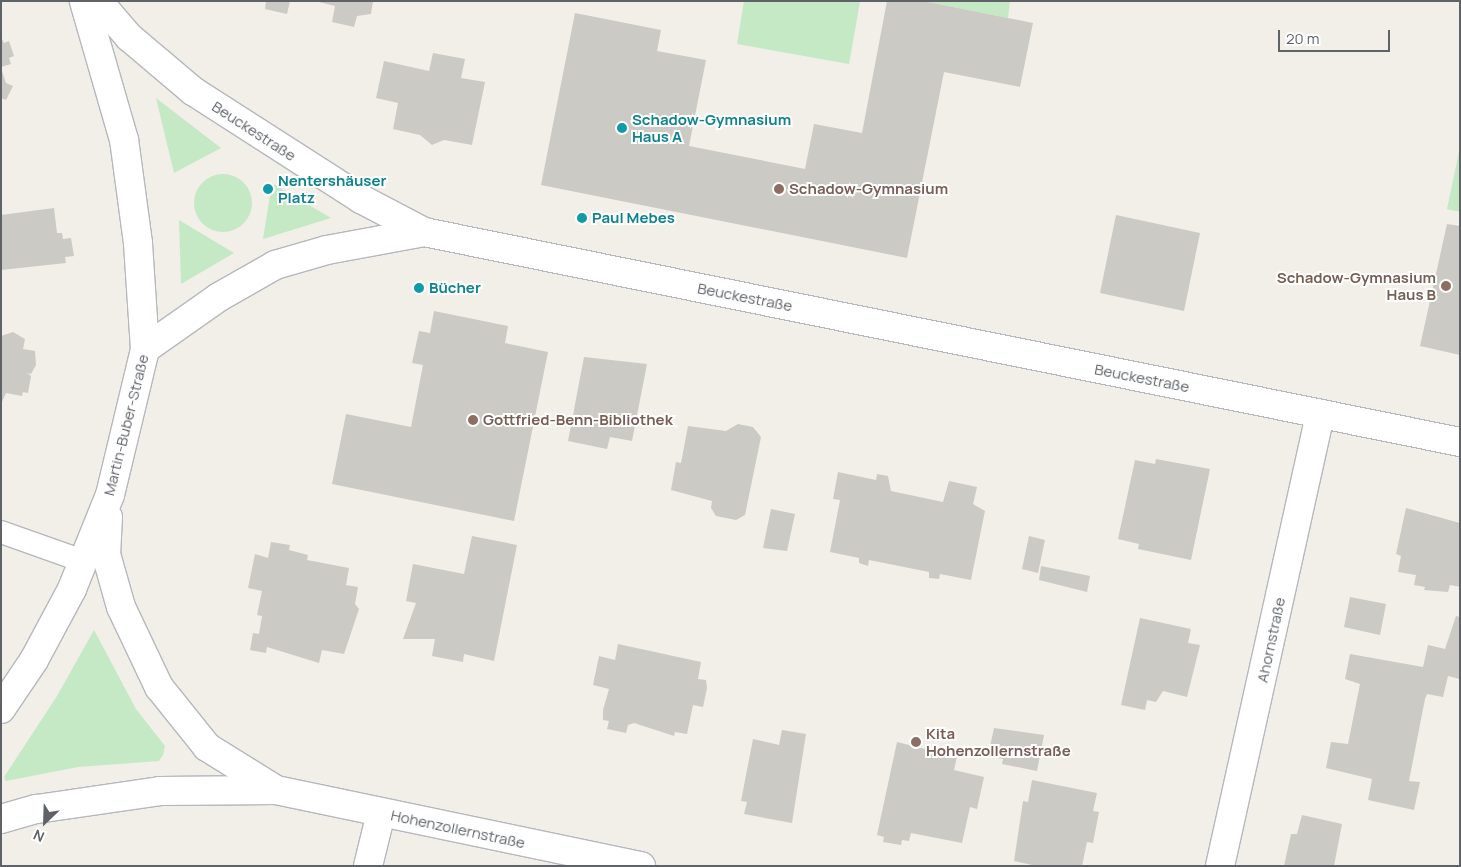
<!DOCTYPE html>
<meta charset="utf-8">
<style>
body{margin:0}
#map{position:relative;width:1461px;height:867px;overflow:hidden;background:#f1efe8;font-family:Manrope,sans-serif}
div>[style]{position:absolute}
.green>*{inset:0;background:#c5e8c5}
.round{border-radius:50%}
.building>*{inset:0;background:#cccac5}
.roads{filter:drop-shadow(1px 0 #b5b8bc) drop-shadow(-1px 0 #b5b8bc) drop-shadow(0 1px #b5b8bc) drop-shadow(0 -1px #b5b8bc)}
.service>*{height:22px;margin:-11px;padding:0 11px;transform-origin:11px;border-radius:11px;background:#fff}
.minor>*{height:28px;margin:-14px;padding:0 14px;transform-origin:14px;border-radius:14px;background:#fff}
.dots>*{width:14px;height:14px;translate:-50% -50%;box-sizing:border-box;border:2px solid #fff;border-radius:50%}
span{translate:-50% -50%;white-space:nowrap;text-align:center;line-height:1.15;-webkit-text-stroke:4px #fff;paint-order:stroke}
.culture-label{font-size:15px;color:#0d838f;font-weight:700}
.left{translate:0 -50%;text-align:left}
.street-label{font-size:15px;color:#5f6368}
.education-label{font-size:15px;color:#785e54;font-weight:700}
.right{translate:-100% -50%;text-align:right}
.frame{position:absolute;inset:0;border:2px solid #5f6368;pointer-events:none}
.north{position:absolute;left:20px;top:797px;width:50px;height:50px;-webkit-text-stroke:4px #fff;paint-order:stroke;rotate:204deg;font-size:14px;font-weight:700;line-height:20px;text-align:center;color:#5f6368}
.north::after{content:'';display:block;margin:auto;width:18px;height:22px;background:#5f6368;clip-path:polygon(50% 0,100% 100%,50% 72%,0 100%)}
.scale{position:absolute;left:1278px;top:30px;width:112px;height:22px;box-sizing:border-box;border:2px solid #5f6368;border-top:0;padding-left:6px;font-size:15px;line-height:18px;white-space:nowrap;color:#5f6368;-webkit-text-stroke:4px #fff;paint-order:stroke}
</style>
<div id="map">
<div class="green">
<div style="clip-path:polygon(744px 1px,860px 2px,849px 64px,737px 44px)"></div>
<div style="clip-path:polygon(923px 1px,1010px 1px,1008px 18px)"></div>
<div style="clip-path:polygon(156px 98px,221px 148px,174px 173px)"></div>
<div style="clip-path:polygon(1460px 147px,1460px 212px,1447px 209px)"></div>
<div class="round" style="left:194px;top:174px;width:58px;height:58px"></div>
<div style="clip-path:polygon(272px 183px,331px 218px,263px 239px)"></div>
<div style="clip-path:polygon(179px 220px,234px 253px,181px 284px)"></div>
<div style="clip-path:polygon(94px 630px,136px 709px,165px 746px,163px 755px,159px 761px,78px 767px,6px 781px,4px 777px,57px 696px)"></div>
</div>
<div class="building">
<div style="clip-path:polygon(266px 1px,290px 1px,287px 14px,265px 9px)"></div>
<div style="clip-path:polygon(315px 1px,373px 1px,371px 14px,357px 16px,354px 27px,332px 22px,335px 6px)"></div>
<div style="clip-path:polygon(887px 1px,923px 1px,1033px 23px,1020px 87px,944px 72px,907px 258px,541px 185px,575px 13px,661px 30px,657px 51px,706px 60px,689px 146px,805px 169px,814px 124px,862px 133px)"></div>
<div style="clip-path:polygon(1px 37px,4px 43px,9px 41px,14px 56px,9px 58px,11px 64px,1px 67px)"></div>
<div style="clip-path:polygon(433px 53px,465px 59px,461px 78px,485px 82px,472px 145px,444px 140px,432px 145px,420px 135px,393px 129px,398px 103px,376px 98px,384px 61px,429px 71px)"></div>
<div style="clip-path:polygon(2px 71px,6px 83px,13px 86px,6px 100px,1px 98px)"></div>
<div style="clip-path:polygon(54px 208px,57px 233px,62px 233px,63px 239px,71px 238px,74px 256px,65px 257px,66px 263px,1px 270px,1px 215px)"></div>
<div style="clip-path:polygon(1116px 215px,1200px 233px,1184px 311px,1100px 293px)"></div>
<div style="clip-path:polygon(1447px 224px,1460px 226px,1460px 355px,1420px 346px)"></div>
<div style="clip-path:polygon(434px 311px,508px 326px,505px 343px,548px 352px,514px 521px,332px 484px,346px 414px,411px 427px,423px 365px,412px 363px,419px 331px,430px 333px)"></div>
<div style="clip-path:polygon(13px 332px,25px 339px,23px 349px,35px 351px,36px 365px,31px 374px,27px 373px,31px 376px,28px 393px,23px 392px,22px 396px,6px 393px,1px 404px,1px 336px)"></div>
<div style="clip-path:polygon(584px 357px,647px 364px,632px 441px,610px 437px,607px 449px,568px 441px)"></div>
<div style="clip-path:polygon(738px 424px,753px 427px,761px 437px,745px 515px,736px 520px,716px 516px,711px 508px,712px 501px,671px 490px,676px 462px,681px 463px,688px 426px,726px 431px)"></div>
<div style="clip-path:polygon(1156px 459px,1210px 469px,1191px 560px,1138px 549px,1139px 544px,1118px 539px,1135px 460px,1155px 464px)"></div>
<div style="clip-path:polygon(838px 472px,876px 480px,877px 474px,888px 476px,891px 491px,943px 502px,949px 481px,977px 487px,973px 504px,985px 511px,971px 580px,940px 574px,939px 579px,929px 578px,929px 572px,869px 560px,868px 566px,859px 563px,859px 558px,830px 552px,840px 500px,833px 499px)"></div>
<div style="clip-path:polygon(1406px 508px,1460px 523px,1460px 587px,1450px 585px,1448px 592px,1424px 590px,1425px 587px,1414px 585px,1416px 575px,1398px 572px,1401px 556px,1396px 554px)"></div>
<div style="clip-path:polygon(771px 509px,795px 514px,787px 551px,763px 548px)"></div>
<div style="clip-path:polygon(472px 536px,517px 545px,494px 661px,464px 654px,463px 662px,432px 656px,435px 639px,403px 639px,416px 603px,406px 601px,413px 564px,464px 574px)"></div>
<div style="clip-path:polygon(1029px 536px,1045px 540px,1038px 573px,1022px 569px)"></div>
<div style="clip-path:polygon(271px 542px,290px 545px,289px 550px,308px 555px,307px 560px,349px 568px,346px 585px,358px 587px,355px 604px,359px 609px,344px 654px,322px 650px,319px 663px,267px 647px,266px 653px,250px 650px,253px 633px,259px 634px,262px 616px,257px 615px,262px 591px,248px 588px,255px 554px,268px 558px)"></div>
<div style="clip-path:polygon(1041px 566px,1090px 576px,1087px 592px,1039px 580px)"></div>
<div style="clip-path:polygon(1350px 597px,1386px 604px,1380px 635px,1344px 627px)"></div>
<div style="clip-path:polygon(1456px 616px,1460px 617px,1460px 679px,1448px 676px,1443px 697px,1427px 694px,1425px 699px,1409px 781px,1420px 782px,1414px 810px,1368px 800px,1372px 779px,1326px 768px,1331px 742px,1348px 744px,1360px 684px,1345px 679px,1350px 654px,1423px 667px,1428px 645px,1445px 649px)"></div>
<div style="clip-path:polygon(1140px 618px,1191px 629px,1188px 643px,1200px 645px,1187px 697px,1163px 691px,1156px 702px,1147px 700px,1145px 710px,1121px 705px)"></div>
<div style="clip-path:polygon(618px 644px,701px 662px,698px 679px,706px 680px,707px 688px,703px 707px,693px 705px,687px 734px,675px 732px,674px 736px,634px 723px,628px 725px,626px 733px,607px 729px,609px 721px,603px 720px,603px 710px,609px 689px,593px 685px,599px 656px,615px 660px)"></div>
<div style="clip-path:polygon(994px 728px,1044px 735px,1037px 771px,1002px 764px,1003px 759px,988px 756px)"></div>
<div style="clip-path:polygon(782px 730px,806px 734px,792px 823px,744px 814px,747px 802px,741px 801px,753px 739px,779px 745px)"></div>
<div style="clip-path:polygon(897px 742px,957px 757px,954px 770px,984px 777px,977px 809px,970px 807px,962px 843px,911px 833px,909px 841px,902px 840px,901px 845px,883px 842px,884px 837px,877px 835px)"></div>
<div style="clip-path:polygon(1032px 780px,1097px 793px,1093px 811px,1099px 812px,1093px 843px,1087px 842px,1082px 866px,1037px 866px,1014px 861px,1023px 801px,1028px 802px)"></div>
<div style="clip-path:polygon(1302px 815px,1342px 824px,1334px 866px,1284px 866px,1291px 834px,1297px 834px)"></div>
</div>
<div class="roads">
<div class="service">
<div style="left:1px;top:532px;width:87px;rotate:19.5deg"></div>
</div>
<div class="minor">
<div style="left:98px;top:1px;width:48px;rotate:49.3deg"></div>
<div style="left:129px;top:37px;width:84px;rotate:40.2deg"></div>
<div style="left:193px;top:91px;width:200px;rotate:32.7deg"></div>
<div style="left:361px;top:199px;width:71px;rotate:27.6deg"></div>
<div style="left:424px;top:232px;width:1057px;rotate:11.46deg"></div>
<div style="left:145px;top:349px;width:90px;rotate:-35.1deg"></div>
<div style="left:219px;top:297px;width:64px;rotate:-29.7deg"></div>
<div style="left:275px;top:265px;width:54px;rotate:-16.1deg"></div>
<div style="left:327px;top:250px;width:99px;rotate:-10.5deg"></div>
<div style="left:108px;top:517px;width:37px;rotate:93deg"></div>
<div style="left:106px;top:554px;width:55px;rotate:74.2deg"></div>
<div style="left:121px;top:607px;width:89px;rotate:64.6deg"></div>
<div style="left:159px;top:687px;width:77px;rotate:51.3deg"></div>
<div style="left:207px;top:747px;width:81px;rotate:31.9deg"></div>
<div style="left:1px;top:709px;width:59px;rotate:-56deg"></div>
<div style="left:34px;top:660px;width:81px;rotate:-61.8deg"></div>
<div style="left:72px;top:589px;width:101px;rotate:-68deg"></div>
<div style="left:110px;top:495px;width:150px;rotate:-76.5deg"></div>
<div style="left:145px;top:349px;width:106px;rotate:-93.8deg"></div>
<div style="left:138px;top:243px;width:104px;rotate:-97.7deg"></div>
<div style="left:124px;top:140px;width:145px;rotate:-106.1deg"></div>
<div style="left:1px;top:819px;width:37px;rotate:-16deg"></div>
<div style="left:37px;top:809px;width:124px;rotate:-8.3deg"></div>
<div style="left:160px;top:791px;width:116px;rotate:-0.5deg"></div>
<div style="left:276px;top:790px;width:373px;rotate:11.8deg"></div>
<div style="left:368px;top:866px;width:55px;rotate:-76.2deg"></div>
<div style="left:1220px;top:866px;width:463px;rotate:-77.5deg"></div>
</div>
</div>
<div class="dots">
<div style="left:622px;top:128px;background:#0f9aa8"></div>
<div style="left:268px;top:189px;background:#0f9aa8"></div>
<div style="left:779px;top:189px;background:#8d6e63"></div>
<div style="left:582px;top:218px;background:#0f9aa8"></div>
<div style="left:1446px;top:286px;background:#8d6e63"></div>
<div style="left:419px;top:288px;background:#0f9aa8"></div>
<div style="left:473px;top:420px;background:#8d6e63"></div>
<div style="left:916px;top:742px;background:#8d6e63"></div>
</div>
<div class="culture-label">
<span class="left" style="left:632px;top:128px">Schadow-Gymnasium<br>Haus A</span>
<span class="left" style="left:278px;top:189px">Nentershäuser<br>Platz</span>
<span class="left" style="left:592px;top:218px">Paul Mebes</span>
<span class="left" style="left:429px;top:288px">Bücher</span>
</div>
<div class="street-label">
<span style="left:254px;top:131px;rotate:33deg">Beuckestraße</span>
<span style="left:745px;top:297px;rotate:11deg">Beuckestraße</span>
<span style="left:1142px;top:378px;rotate:11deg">Beuckestraße</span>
<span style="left:126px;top:425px;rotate:-76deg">Martin-Buber-Straße</span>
<span style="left:1271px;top:640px;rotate:-78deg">Ahornstraße</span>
<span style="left:458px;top:829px;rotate:12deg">Hohenzollernstraße</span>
</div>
<div class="education-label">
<span class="left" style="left:789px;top:189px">Schadow-Gymnasium</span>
<span class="right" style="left:1436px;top:286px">Schadow-Gymnasium<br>Haus B</span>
<span class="left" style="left:483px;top:420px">Gottfried-Benn-Bibliothek</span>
<span class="left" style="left:926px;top:742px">Kita<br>Hohenzollernstraße</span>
</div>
<div class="frame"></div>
<div class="north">N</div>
<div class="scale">20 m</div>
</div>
